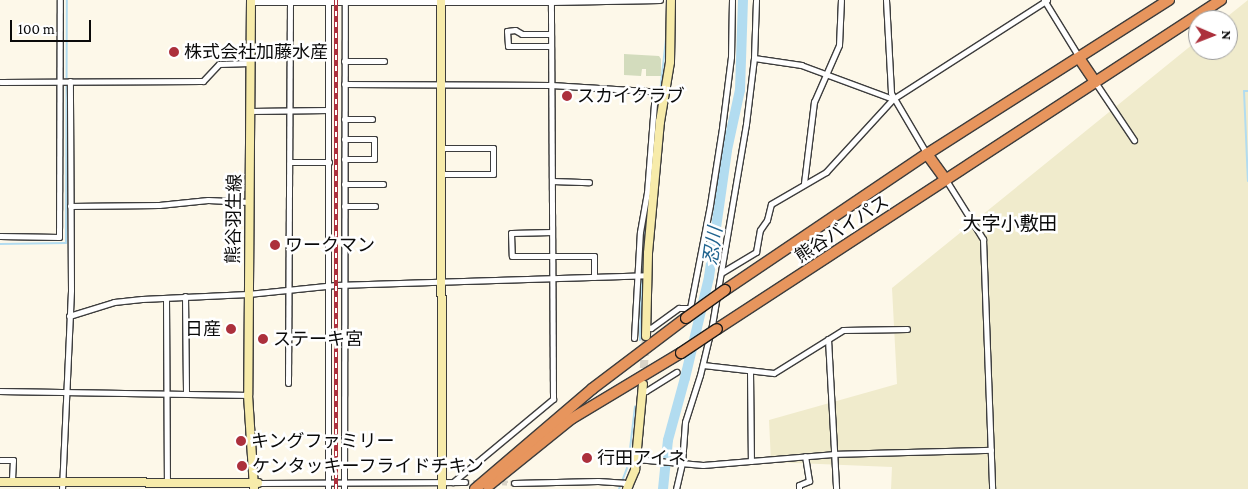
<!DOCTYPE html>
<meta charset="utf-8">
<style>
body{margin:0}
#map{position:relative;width:1248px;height:489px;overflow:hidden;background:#fdf8e9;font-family:"Crimson Pro","Noto Sans JP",serif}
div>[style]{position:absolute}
.farmland>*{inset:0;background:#f0ebcc}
.cemetery>*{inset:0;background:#d3dcbd}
.stream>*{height:2px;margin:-1px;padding:0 1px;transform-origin:1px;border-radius:1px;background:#b2dcf0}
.river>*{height:10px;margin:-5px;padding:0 5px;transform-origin:5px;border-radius:5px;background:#b2dcf0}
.street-tunnel>*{height:5px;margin-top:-2.5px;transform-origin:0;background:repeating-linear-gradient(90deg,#d9d4c8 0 5px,transparent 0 7.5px)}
.secondary-tunnel>*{height:8px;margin-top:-4px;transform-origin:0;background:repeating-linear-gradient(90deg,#d9d4c8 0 8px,transparent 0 12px)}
.roads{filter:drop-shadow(1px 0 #3d3d3d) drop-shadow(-1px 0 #3d3d3d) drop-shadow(0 1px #3d3d3d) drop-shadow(0 -1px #3d3d3d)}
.street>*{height:5px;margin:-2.5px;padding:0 2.5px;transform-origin:2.5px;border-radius:2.5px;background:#fff}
.secondary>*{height:8px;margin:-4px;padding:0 4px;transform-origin:4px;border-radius:4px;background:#f7ebaa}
.highway>*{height:10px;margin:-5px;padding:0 5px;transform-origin:5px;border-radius:5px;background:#e7955d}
.rail>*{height:4px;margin-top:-2px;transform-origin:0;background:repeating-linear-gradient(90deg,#fff 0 5.5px,#ac303c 0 11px);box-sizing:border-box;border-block:1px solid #ac303c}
.bridges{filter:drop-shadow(1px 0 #1b1b1b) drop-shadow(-1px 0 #1b1b1b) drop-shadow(0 1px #1b1b1b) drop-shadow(0 -1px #1b1b1b)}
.highway-bridge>*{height:10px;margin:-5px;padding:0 5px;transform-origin:5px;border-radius:5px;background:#e7955d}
.dots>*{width:14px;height:14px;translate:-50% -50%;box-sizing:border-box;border:2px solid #fff;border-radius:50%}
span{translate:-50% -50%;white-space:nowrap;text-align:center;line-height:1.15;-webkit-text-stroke:5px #fff;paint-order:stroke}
.poi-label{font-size:18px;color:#0a0a0a}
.left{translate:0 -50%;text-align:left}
.right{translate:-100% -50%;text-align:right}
.street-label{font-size:18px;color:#0a0a0a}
.neighbourhood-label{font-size:19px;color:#0a0a0a}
.water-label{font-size:19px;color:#20648f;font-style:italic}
.north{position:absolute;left:1188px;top:10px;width:50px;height:50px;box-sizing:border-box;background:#fff;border:1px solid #9d9d9d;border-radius:50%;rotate:91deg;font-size:14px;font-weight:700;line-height:20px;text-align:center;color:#0a0a0a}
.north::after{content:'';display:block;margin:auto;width:18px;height:22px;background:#ac303c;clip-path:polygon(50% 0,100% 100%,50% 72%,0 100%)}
.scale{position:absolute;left:10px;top:20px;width:81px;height:22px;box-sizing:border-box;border:2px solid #0a0a0a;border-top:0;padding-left:6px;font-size:15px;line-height:18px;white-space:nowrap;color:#0a0a0a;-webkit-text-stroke:4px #fff;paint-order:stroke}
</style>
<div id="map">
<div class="farmland">
<div style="clip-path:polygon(1248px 0,1248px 489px,891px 489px,892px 467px,771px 462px,769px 420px,897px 384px,892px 288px,1198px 40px,1198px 50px,1228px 50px,1228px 20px,1223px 20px)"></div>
</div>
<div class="cemetery">
<div style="clip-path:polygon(624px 54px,659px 56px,661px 59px,661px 76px,646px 76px,646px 69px,642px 69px,641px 76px,624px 75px)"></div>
</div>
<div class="stream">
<div style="left:1248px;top:91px;width:4px;rotate:180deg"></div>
<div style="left:1244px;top:91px;width:90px;rotate:87.5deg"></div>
<div style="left:658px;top:111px;width:82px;rotate:-83.7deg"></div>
<div style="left:650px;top:188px;width:23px;rotate:-85deg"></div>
<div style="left:0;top:244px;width:66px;rotate:-0.9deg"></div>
<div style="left:66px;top:243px;width:243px;rotate:-89.8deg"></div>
<div style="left:640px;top:340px;width:83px;rotate:-88.6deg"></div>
<div style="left:642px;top:257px;width:62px;rotate:-83.6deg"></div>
<div style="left:619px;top:489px;width:25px;rotate:-69deg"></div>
<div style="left:628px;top:466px;width:60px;rotate:-83.3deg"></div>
</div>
<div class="river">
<div style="left:663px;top:489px;width:49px;rotate:-84.2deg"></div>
<div style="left:668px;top:440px;width:64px;rotate:-74.7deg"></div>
<div style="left:685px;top:378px;width:104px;rotate:-76.6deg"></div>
<div style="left:709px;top:277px;width:128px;rotate:-81.9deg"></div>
<div style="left:727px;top:150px;width:61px;rotate:-77.8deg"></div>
<div style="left:740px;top:90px;width:90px;rotate:-88.1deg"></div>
</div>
<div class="street-tunnel">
<div style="left:465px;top:482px;width:17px"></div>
<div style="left:495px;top:482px;width:19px;rotate:3deg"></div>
</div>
<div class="secondary-tunnel">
<div style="left:643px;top:380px;width:44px;rotate:-86.1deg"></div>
</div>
<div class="roads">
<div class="street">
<div style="left:886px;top:0;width:93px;rotate:86.9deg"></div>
<div style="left:891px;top:93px;width:71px;rotate:59.5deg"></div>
<div style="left:1044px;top:0;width:67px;rotate:58.4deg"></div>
<div style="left:251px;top:2px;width:300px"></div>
<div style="left:551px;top:2px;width:109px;rotate:-1.1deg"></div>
<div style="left:551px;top:34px;width:29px;rotate:180deg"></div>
<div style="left:522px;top:34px;width:8px;rotate:-150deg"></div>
<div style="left:515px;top:30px;width:8px;rotate:173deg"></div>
<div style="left:507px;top:31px;width:15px;rotate:86deg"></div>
<div style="left:508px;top:46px;width:43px"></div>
<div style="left:754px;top:58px;width:48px;rotate:8.5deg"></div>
<div style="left:801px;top:65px;width:98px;rotate:20.3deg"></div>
<div style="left:344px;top:61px;width:40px"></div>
<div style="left:0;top:82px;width:203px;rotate:-0.3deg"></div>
<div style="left:203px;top:81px;width:23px;rotate:-47deg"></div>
<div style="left:219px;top:64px;width:31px;rotate:-2deg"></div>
<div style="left:1095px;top:82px;width:70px;rotate:56.1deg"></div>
<div style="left:344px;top:84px;width:207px;rotate:0.3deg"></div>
<div style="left:551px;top:85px;width:113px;rotate:3.5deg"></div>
<div style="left:250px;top:111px;width:78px;rotate:-0.7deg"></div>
<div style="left:328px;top:110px;width:109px;rotate:-90deg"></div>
<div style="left:344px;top:119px;width:28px"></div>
<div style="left:344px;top:139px;width:30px"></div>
<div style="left:374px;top:139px;width:20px;rotate:90deg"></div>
<div style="left:374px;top:159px;width:30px;rotate:180deg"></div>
<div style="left:442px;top:148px;width:51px"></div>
<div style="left:493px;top:148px;width:26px;rotate:90deg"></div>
<div style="left:493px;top:174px;width:51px;rotate:180deg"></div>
<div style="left:290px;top:162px;width:39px"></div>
<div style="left:946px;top:180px;width:70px;rotate:57.9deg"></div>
<div style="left:983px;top:239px;width:250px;rotate:87.9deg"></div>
<div style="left:552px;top:181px;width:37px;rotate:2deg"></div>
<div style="left:804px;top:183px;width:82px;rotate:-83deg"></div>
<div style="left:814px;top:102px;width:62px;rotate:-66.3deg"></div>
<div style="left:839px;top:45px;width:45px;rotate:-87.5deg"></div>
<div style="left:344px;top:184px;width:39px"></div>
<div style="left:70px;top:206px;width:89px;rotate:-0.6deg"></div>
<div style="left:159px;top:205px;width:49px;rotate:-5.8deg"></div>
<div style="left:208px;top:200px;width:41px;rotate:2.8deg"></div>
<div style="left:344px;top:206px;width:31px"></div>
<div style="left:552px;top:232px;width:41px;rotate:178.6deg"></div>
<div style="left:511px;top:233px;width:23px;rotate:88deg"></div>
<div style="left:512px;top:256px;width:82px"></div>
<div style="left:594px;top:256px;width:21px;rotate:90deg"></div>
<div style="left:0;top:236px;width:59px;rotate:1deg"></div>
<div style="left:59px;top:237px;width:237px;rotate:-89.8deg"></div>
<div style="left:721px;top:273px;width:41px;rotate:-31deg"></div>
<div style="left:756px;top:252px;width:22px;rotate:-80deg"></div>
<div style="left:760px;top:230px;width:12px;rotate:-55deg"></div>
<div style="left:767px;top:220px;width:16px;rotate:-76deg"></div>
<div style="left:771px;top:204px;width:64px;rotate:-30.2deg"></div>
<div style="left:826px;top:172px;width:99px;rotate:-47.5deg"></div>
<div style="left:893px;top:99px;width:183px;rotate:-32.7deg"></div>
<div style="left:185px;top:296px;width:97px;rotate:89.4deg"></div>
<div style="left:166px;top:298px;width:184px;rotate:89.7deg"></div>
<div style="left:69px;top:316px;width:47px;rotate:-17.3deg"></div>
<div style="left:114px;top:302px;width:28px;rotate:-6deg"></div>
<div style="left:142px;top:299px;width:106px;rotate:-2.7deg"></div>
<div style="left:248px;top:294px;width:88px;rotate:-5.8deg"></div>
<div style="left:336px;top:285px;width:311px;rotate:-1.8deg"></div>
<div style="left:646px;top:327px;width:5px;rotate:11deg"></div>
<div style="left:651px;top:328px;width:34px;rotate:-36deg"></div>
<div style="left:679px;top:308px;width:11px"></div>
<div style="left:690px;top:308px;width:105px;rotate:-79deg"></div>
<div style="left:710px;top:205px;width:78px;rotate:-81.1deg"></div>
<div style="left:722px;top:128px;width:72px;rotate:-82.8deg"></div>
<div style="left:731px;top:57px;width:57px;rotate:-89deg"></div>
<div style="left:634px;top:338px;width:106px;rotate:-86.8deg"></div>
<div style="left:640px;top:232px;width:40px;rotate:-80deg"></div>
<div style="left:647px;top:193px;width:102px;rotate:-85.5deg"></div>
<div style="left:828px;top:339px;width:150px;rotate:86.9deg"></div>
<div style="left:703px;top:365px;width:71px;rotate:6.4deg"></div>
<div style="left:774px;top:373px;width:81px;rotate:-31.9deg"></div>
<div style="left:843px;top:330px;width:64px;rotate:-0.9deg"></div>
<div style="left:750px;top:371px;width:90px;rotate:89.4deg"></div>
<div style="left:288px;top:383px;width:381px;rotate:-89.7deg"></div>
<div style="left:642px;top:390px;width:4px;rotate:14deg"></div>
<div style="left:646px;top:391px;width:36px;rotate:-32deg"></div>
<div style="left:0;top:391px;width:248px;rotate:0.9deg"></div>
<div style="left:636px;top:459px;width:67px;rotate:5.1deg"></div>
<div style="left:703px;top:465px;width:130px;rotate:-4.8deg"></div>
<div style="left:833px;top:454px;width:158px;rotate:-1.5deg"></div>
<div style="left:0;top:460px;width:13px"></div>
<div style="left:13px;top:460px;width:22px;rotate:93deg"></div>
<div style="left:453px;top:482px;width:130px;rotate:-39.7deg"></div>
<div style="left:553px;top:399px;width:399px;rotate:-90.3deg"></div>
<div style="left:258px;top:483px;width:207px;rotate:-0.3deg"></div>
<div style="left:514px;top:483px;width:84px;rotate:-1.4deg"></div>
<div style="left:598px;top:481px;width:26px;rotate:4deg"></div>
<div style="left:624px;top:483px;width:6px;rotate:31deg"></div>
<div style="left:62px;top:489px;width:199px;rotate:-87.4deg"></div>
<div style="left:71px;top:290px;width:209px;rotate:-90.3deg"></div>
<div style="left:328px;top:489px;width:379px;rotate:-90deg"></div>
<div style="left:344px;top:489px;width:489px;rotate:-89.9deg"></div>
<div style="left:676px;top:489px;width:27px;rotate:-77deg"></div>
<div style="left:682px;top:463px;width:41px;rotate:-85.8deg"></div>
<div style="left:685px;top:422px;width:49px;rotate:-72.3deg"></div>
<div style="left:700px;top:375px;width:51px;rotate:-76.5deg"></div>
<div style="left:712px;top:325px;width:204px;rotate:-80.4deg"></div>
<div style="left:746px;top:124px;width:66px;rotate:-83.1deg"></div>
<div style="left:754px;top:58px;width:58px;rotate:-88deg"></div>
<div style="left:799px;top:489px;width:4px;rotate:-90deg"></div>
<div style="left:799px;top:485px;width:11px;rotate:-22deg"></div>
<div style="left:809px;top:481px;width:25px;rotate:-99deg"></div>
</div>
<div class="secondary">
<div style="left:251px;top:0;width:395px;rotate:90.4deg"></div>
<div style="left:248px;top:395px;width:94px;rotate:86.3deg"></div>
<div style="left:441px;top:0;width:489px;rotate:89.9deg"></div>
<div style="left:646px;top:336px;width:83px;rotate:-88.6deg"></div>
<div style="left:648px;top:253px;width:132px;rotate:-84.8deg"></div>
<div style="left:660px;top:122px;width:61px;rotate:-80.5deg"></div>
<div style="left:670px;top:62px;width:62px;rotate:-89.1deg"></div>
<div style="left:0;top:482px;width:258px;rotate:0.2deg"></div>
<div style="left:627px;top:489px;width:21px;rotate:-67deg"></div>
<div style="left:635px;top:470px;width:86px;rotate:-84.7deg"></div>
</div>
<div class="highway">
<div style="left:1079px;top:58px;width:29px;rotate:56deg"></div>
<div style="left:927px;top:154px;width:32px;rotate:54deg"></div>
<div style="left:725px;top:290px;width:244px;rotate:-34deg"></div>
<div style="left:927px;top:154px;width:287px;rotate:-32.5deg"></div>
<div style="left:717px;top:329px;width:602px;rotate:-33.14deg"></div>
<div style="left:488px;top:486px;width:107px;rotate:-38.9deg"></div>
<div style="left:571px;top:419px;width:128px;rotate:-31deg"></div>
<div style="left:475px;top:489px;width:154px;rotate:-40.5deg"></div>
<div style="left:592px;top:389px;width:118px;rotate:-37.1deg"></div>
</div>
</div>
<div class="rail">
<div style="left:336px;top:0;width:489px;rotate:90deg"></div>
</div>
<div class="bridges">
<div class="highway-bridge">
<div style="left:686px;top:318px;width:48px;rotate:-35.7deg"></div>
<div style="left:681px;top:353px;width:43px;rotate:-33.7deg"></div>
</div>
</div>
<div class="dots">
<div style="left:174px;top:52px;background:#ac303c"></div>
<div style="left:567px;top:96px;background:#ac303c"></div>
<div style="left:275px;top:245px;background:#ac303c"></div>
<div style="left:231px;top:329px;background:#ac303c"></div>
<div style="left:263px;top:339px;background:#ac303c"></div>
<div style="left:241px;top:441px;background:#ac303c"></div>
<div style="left:587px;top:458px;background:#ac303c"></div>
<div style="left:242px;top:466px;background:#ac303c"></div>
</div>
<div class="poi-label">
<span class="left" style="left:184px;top:52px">株式会社加藤水産</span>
<span class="left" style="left:577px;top:96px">スカイクラブ</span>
<span class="left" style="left:285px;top:245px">ワークマン</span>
<span class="right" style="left:221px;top:329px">日産</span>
<span class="left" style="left:273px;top:339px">ステーキ宮</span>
<span class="left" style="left:251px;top:441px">キングファミリー</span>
<span class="left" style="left:597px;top:458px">行田アイネ</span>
<span class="left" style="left:252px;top:466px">ケンタッキーフライドチキン</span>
</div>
<div class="street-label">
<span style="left:234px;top:219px;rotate:-89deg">熊谷羽生線</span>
<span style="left:842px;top:229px;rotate:-33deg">熊谷バイパス</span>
</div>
<div class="neighbourhood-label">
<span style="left:1010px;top:224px">大字小敷田</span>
</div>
<div class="water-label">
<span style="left:713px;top:246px;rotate:-82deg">忍川</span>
</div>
<div class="north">N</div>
<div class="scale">100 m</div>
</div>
